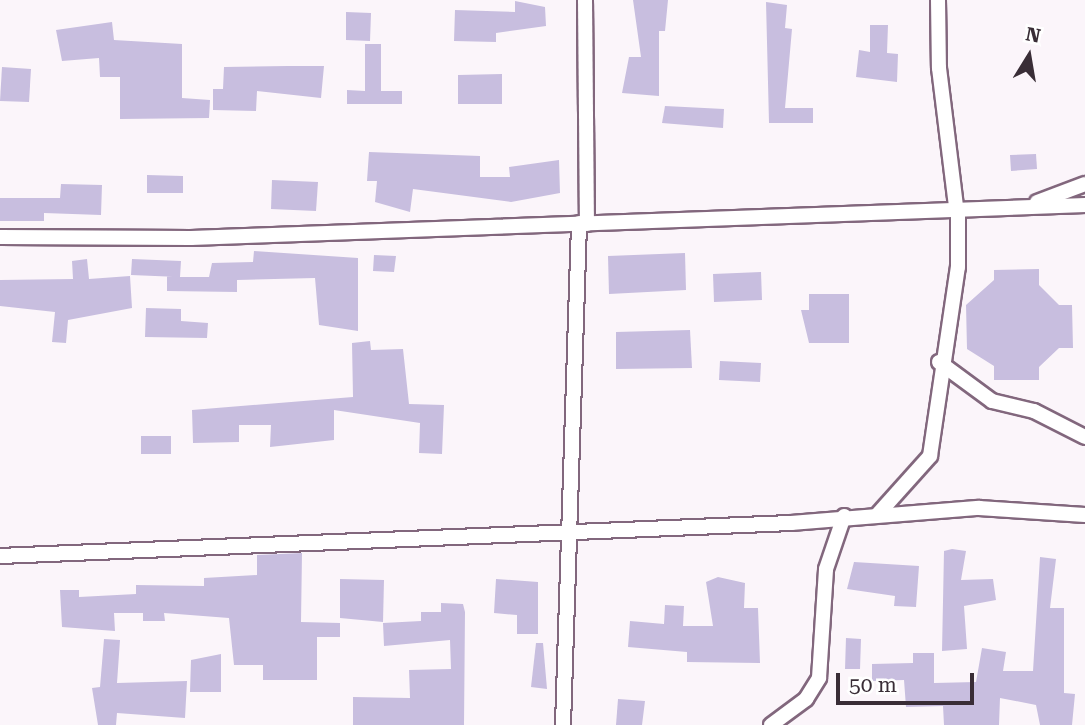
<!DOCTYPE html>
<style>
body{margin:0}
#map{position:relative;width:1085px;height:725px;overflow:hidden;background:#fbf5fa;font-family:"Roboto Serif",serif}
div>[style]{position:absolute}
.building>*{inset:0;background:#c8bedf}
.roads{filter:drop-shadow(2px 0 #82677d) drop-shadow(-2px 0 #82677d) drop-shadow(0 2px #82677d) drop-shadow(0 -2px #82677d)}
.minor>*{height:14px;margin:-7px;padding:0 7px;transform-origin:7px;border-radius:7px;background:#fff}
span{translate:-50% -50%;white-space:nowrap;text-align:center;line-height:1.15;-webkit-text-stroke:5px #fff;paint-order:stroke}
.north{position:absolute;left:994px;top:21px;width:70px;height:70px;-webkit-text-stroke:5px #fff;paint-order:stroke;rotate:11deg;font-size:19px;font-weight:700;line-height:28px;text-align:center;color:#392d36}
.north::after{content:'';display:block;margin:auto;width:24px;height:32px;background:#392d36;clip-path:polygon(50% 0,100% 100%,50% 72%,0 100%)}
.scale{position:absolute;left:836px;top:673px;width:138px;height:32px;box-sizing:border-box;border:4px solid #392d36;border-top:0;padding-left:9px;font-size:21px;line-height:24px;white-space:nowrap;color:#392d36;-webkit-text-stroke:5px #fff;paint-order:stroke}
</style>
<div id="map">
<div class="building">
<div style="clip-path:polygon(633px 0,668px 0,665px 31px,659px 31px,659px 96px,622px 93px,629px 57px,641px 57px)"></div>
<div style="clip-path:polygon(515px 1px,545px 7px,546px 26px,496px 33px,496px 42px,454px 41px,455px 10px,515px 12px)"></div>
<div style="clip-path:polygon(766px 2px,787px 5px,785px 28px,792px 29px,785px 108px,813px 108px,813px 123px,769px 123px)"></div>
<div style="clip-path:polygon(346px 12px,371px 13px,370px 41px,346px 40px)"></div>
<div style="clip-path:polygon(112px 22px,114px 40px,182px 44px,182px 98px,210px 100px,209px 118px,120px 119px,120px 77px,100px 77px,99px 58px,62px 61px,56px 30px)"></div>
<div style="clip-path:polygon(870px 25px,888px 25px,887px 53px,898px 54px,897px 82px,856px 77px,859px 50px,870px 52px)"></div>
<div style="clip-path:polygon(365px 44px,381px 44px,381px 91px,402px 91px,402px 104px,347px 104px,347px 90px,365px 91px)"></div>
<div style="clip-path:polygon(288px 66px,324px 66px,321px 98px,257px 91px,256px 111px,213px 110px,213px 89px,223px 89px,224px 67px)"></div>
<div style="clip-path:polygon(2px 67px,31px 69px,29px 102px,0 101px)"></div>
<div style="clip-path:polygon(502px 74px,502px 104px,458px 104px,458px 75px)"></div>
<div style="clip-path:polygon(665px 106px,724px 109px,723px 128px,662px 123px)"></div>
<div style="clip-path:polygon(369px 152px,480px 156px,480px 177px,510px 177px,509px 167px,559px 160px,560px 193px,511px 202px,413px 189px,410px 212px,375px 202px,377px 181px,367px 181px)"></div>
<div style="clip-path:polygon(1036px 154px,1037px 169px,1011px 171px,1010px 155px)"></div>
<div style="clip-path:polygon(147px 175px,183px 176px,183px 193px,147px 193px)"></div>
<div style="clip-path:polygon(272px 180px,318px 182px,316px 211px,271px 209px)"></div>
<div style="clip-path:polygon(61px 184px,102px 185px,101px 215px,44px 213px,44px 221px,0 221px,0 198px,60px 198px)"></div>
<div style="clip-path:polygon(254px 251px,358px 258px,358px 331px,319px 325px,315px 278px,237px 280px,237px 292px,167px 291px,167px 276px,179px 277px,131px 275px,132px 259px,181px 261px,180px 277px,209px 277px,212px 263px,253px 262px)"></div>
<div style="clip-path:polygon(685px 253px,686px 290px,609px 294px,608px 256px)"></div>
<div style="clip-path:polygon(374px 255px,396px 256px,394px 272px,373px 271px)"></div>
<div style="clip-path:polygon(87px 259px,89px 279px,130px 276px,132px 308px,68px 320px,66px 343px,52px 342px,55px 312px,0 306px,0 280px,73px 279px,72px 261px)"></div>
<div style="clip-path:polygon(1039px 269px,1039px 285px,1059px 305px,1072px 305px,1073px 348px,1059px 348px,1039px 367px,1039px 380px,994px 380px,994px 366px,967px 349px,966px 305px,994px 280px,994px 270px)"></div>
<div style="clip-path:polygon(761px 272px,762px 300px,714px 302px,713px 274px)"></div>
<div style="clip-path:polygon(809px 294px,849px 294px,849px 343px,809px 343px,801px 310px,809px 310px)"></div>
<div style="clip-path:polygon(146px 308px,181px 309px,181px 321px,208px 323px,207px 338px,145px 337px)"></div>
<div style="clip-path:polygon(690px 330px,692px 368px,616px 369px,616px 332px)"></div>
<div style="clip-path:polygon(370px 341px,371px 350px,403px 349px,409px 404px,444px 405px,442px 454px,419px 453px,420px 423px,334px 410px,334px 440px,270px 447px,271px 425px,239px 425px,239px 442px,193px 443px,192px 410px,353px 397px,352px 343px)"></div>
<div style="clip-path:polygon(720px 361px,761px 363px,760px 382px,719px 380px)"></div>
<div style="clip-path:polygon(141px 436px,171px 436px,171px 454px,141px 454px)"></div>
<div style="clip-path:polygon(952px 549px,966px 551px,961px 580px,993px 579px,996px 600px,964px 606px,967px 649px,942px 651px,944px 551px)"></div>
<div style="clip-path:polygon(302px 553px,301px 622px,340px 623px,340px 637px,317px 637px,317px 680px,263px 680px,263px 665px,234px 665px,229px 618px,164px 613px,165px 621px,143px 621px,143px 613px,114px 613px,115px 631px,62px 627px,60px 590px,79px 590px,79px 597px,136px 594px,136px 585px,204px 586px,204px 578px,257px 575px,257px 555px)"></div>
<div style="clip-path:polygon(1040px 557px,1056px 559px,1050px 608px,1064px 608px,1064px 693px,1075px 694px,1072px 725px,1040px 725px,1036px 705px,1000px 698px,999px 725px,944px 725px,943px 706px,906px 707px,904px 680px,872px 681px,872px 664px,913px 663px,913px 653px,934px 653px,934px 683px,976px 682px,982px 648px,1006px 652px,1003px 671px,1033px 671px)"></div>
<div style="clip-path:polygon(854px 562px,919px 566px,916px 607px,894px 606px,895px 596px,847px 589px)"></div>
<div style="clip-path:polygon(718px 577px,745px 583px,744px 608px,758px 608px,760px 663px,687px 662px,687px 652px,628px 647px,630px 621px,664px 624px,665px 605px,684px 606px,683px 626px,713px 626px,706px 582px)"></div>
<div style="clip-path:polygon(340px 579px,384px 580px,383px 622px,340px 618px)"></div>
<div style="clip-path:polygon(496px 579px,538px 582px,538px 634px,517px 634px,517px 615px,494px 613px)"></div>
<div style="clip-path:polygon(441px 603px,463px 604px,465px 612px,464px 725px,353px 725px,353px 697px,410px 698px,409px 670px,451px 669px,450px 640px,384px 646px,383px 623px,421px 621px,421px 612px,441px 612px)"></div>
<div style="clip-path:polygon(846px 638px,861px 639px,860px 669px,845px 669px)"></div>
<div style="clip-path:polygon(104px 639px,120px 640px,117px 683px,187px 681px,185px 718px,117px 713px,116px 725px,98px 725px,92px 688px,100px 687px)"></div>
<div style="clip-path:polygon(536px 643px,543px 643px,547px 689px,531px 687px)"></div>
<div style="clip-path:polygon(221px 654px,221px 692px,190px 692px,191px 660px)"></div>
<div style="clip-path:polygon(618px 699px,645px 701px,642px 725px,616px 725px)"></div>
</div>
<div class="roads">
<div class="minor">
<div style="left:585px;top:0;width:224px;rotate:89.5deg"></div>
<div style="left:938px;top:0;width:68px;rotate:89.2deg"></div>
<div style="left:939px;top:68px;width:140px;rotate:83deg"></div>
<div style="left:1037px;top:202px;width:51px;rotate:-20.6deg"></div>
<div style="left:0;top:237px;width:191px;rotate:0.3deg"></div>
<div style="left:191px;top:238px;width:895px;rotate:-2.11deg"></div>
<div style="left:939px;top:362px;width:66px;rotate:36.3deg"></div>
<div style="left:992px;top:401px;width:43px;rotate:13.4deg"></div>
<div style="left:1034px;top:411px;width:57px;rotate:27deg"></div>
<div style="left:878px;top:514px;width:78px;rotate:-48.1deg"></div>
<div style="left:930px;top:456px;width:191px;rotate:-81.6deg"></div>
<div style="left:958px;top:267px;width:58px;rotate:-90deg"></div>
<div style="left:0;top:556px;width:792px;rotate:-2.39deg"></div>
<div style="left:791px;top:523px;width:189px;rotate:-4.6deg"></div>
<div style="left:979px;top:508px;width:106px;rotate:3.8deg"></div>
<div style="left:563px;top:725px;width:502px;rotate:-88.17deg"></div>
<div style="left:771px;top:725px;width:44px;rotate:-36.6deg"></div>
<div style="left:806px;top:699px;width:25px;rotate:-58deg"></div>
<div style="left:819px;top:678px;width:109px;rotate:-86.3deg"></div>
<div style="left:826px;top:569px;width:56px;rotate:-71.2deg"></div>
</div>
</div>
<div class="north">N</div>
<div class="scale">50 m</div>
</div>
